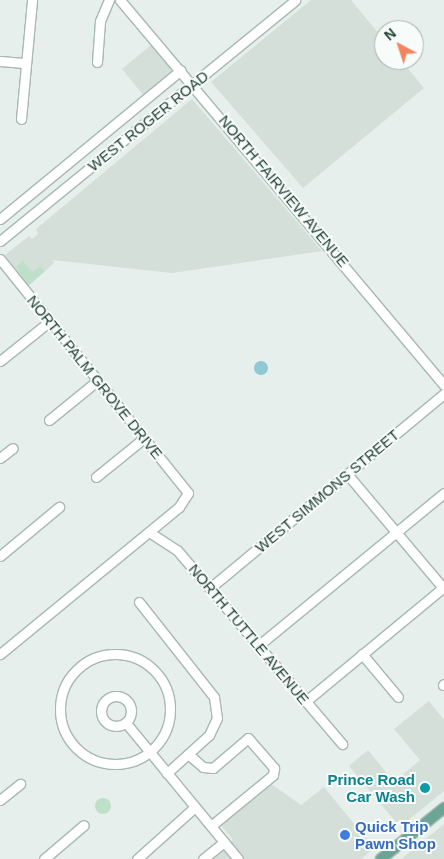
<!DOCTYPE html>
<style>
body{margin:0}
#map{position:relative;width:444px;height:859px;overflow:hidden;background:#e6efeb;font-family:Helvetica,sans-serif}
div>[style]{position:absolute}
.built>*{inset:0;background:#d4dfda}
.green>*{inset:0;background:#bfe0c8}
.round{border-radius:50%}
.water>*{inset:0;background:#8ec9d4}
.roads{filter:drop-shadow(1px 0 #a8b8b2) drop-shadow(-1px 0 #a8b8b2) drop-shadow(0 1px #a8b8b2) drop-shadow(0 -1px #a8b8b2)}
.minor>*{height:9px;margin:-4.5px;padding:0 4.5px;transform-origin:4.5px;border-radius:4.5px;background:#fff}
.minor>.ring{margin:-4.5px;padding:0;box-sizing:content-box;background:none;border:9px solid #fff;border-radius:50%}
.major>*{height:10px;margin:-5px;padding:0 5px;transform-origin:5px;border-radius:5px;background:#6aa596}
.dots>*{width:14px;height:14px;translate:-50% -50%;box-sizing:border-box;border:2px solid #f7fbf9;border-radius:50%}
span{translate:-50% -50%;white-space:nowrap;text-align:center;line-height:1.15;-webkit-text-stroke:4px #f7fbf9;paint-order:stroke}
.street-label{font-size:15px;color:#24423a}
.culture-label{font-size:15px;color:#0d838f;font-weight:700}
.right{translate:-100% -50%;text-align:right}
.shop-label{font-size:15px;color:#366cbe;font-weight:700}
.left{translate:0 -50%;text-align:left}
.north{position:absolute;left:374px;top:20px;width:50px;height:50px;box-sizing:border-box;background:#f7fbf9;border:1px solid #a3b1ad;border-radius:50%;rotate:320deg;font-size:14px;font-weight:700;line-height:20px;text-align:center;color:#24423a}
.north::after{content:'';display:block;margin:auto;width:18px;height:22px;background:#f4845f;clip-path:polygon(50% 0,100% 100%,50% 72%,0 100%)}
</style>
<div id="map">
<div class="built">
<div style="clip-path:polygon(311px 0,351px 0,384px 40px,384px 60px,401px 60px,424px 88px,303px 188px,211px 82px)"></div>
<div style="clip-path:polygon(151px 45px,174px 72px,144px 96px,122px 69px)"></div>
<div style="clip-path:polygon(192px 99px,322px 251px,172px 273px,52px 260px,54px 263px,28px 286px,5px 255px,29px 236px,32px 239px,38px 234px,36px 229px)"></div>
<div style="clip-path:polygon(429px 701px,444px 720px,444px 791px,400px 827px,349px 766px,368px 750px,394px 782px,420px 760px,394px 729px)"></div>
<div style="clip-path:polygon(270px 783px,301px 805px,324px 787px,374px 848px,361px 859px,211px 859px,233px 840px,220px 824px)"></div>
<div style="clip-path:polygon(444px 824px,444px 859px,401px 859px)"></div>
</div>
<div class="green">
<div style="clip-path:polygon(23px 261px,32px 272px,40px 266px,45px 271px,28px 286px,16px 267px)"></div>
<div class="round" style="left:95px;top:798px;width:16px;height:16px"></div>
</div>
<div class="water">
<div class="round" style="left:254px;top:361px;width:14px;height:14px"></div>
</div>
<div class="roads">
<div class="minor">
<div style="left:120px;top:0;width:503px;rotate:49.92deg"></div>
<div style="left:0;top:61px;width:24px;rotate:5deg"></div>
<div style="left:97px;top:62px;width:41px;rotate:-85.8deg"></div>
<div style="left:100px;top:21px;width:23px;rotate:-67deg"></div>
<div style="left:21px;top:119px;width:120px;rotate:-84.7deg"></div>
<div style="left:0;top:219px;width:234px;rotate:-39.5deg"></div>
<div style="left:0;top:241px;width:381px;rotate:-39.2deg"></div>
<div style="left:0;top:259px;width:300px;rotate:51.2deg"></div>
<div style="left:188px;top:493px;width:17px;rotate:123deg"></div>
<div style="left:179px;top:507px;width:232px;rotate:140.6deg"></div>
<div style="left:0;top:361px;width:64px;rotate:-38.7deg"></div>
<div style="left:49px;top:420px;width:63px;rotate:-39.2deg"></div>
<div style="left:0;top:458px;width:16px;rotate:-38deg"></div>
<div style="left:348px;top:475px;width:149px;rotate:49.9deg"></div>
<div style="left:96px;top:477px;width:62px;rotate:-39.1deg"></div>
<div style="left:149px;top:532px;width:33px;rotate:33deg"></div>
<div style="left:177px;top:550px;width:255px;rotate:49.6deg"></div>
<div style="left:0;top:556px;width:77px;rotate:-39.7deg"></div>
<div style="left:210px;top:588px;width:304px;rotate:-39.7deg"></div>
<div style="left:139px;top:602px;width:121px;rotate:51.7deg"></div>
<div style="left:214px;top:697px;width:21px;rotate:82deg"></div>
<div style="left:217px;top:718px;width:19px;rotate:115deg"></div>
<div style="left:209px;top:735px;width:57px;rotate:137.9deg"></div>
<div style="left:259px;top:645px;width:239px;rotate:-39.4deg"></div>
<div class="ring" style="left:60px;top:654px;width:101px;height:101px"></div>
<div style="left:362px;top:654px;width:56px;rotate:50.1deg"></div>
<div style="left:443px;top:685px;width:1px;rotate:-45deg"></div>
<div class="ring" style="left:101px;top:696px;width:21px;height:21px"></div>
<div style="left:306px;top:701px;width:179px;rotate:-39.6deg"></div>
<div style="left:126px;top:723px;width:176px;rotate:50.5deg"></div>
<div style="left:188px;top:754px;width:20px;rotate:41deg"></div>
<div style="left:203px;top:767px;width:10px;rotate:6deg"></div>
<div style="left:213px;top:768px;width:46px;rotate:-40.6deg"></div>
<div style="left:248px;top:738px;width:40px;rotate:49deg"></div>
<div style="left:274px;top:768px;width:7px;rotate:98deg"></div>
<div style="left:273px;top:775px;width:80px;rotate:140.6deg"></div>
<div style="left:0;top:800px;width:26px;rotate:-39deg"></div>
<div style="left:44px;top:859px;width:52px;rotate:-40.4deg"></div>
<div style="left:137px;top:859px;width:78px;rotate:-41.9deg"></div>
<div style="left:203px;top:859px;width:27px;rotate:-39deg"></div>
</div>
<div class="major">
<div style="left:381px;top:859px;width:81px;rotate:-39deg"></div>
</div>
</div>
<div class="dots">
<div style="left:425px;top:788px;background:#0f9aa8"></div>
<div style="left:345px;top:835px;background:#3f7fe0"></div>
</div>
<div class="street-label">
<span style="left:148px;top:121px;rotate:-39deg">WEST ROGER ROAD</span>
<span style="left:284px;top:191px;rotate:50deg">NORTH FAIRVIEW AVENUE</span>
<span style="left:95px;top:377px;rotate:51deg">NORTH PALM GROVE DRIVE</span>
<span style="left:327px;top:491px;rotate:-40deg">WEST SIMMONS STREET</span>
<span style="left:249px;top:634px;rotate:50deg">NORTH TUTTLE AVENUE</span>
</div>
<div class="culture-label">
<span class="right" style="left:415px;top:788px">Prince Road<br>Car Wash</span>
</div>
<div class="shop-label">
<span class="left" style="left:355px;top:835px">Quick Trip<br>Pawn Shop</span>
</div>
<div class="north">N</div>
</div>
